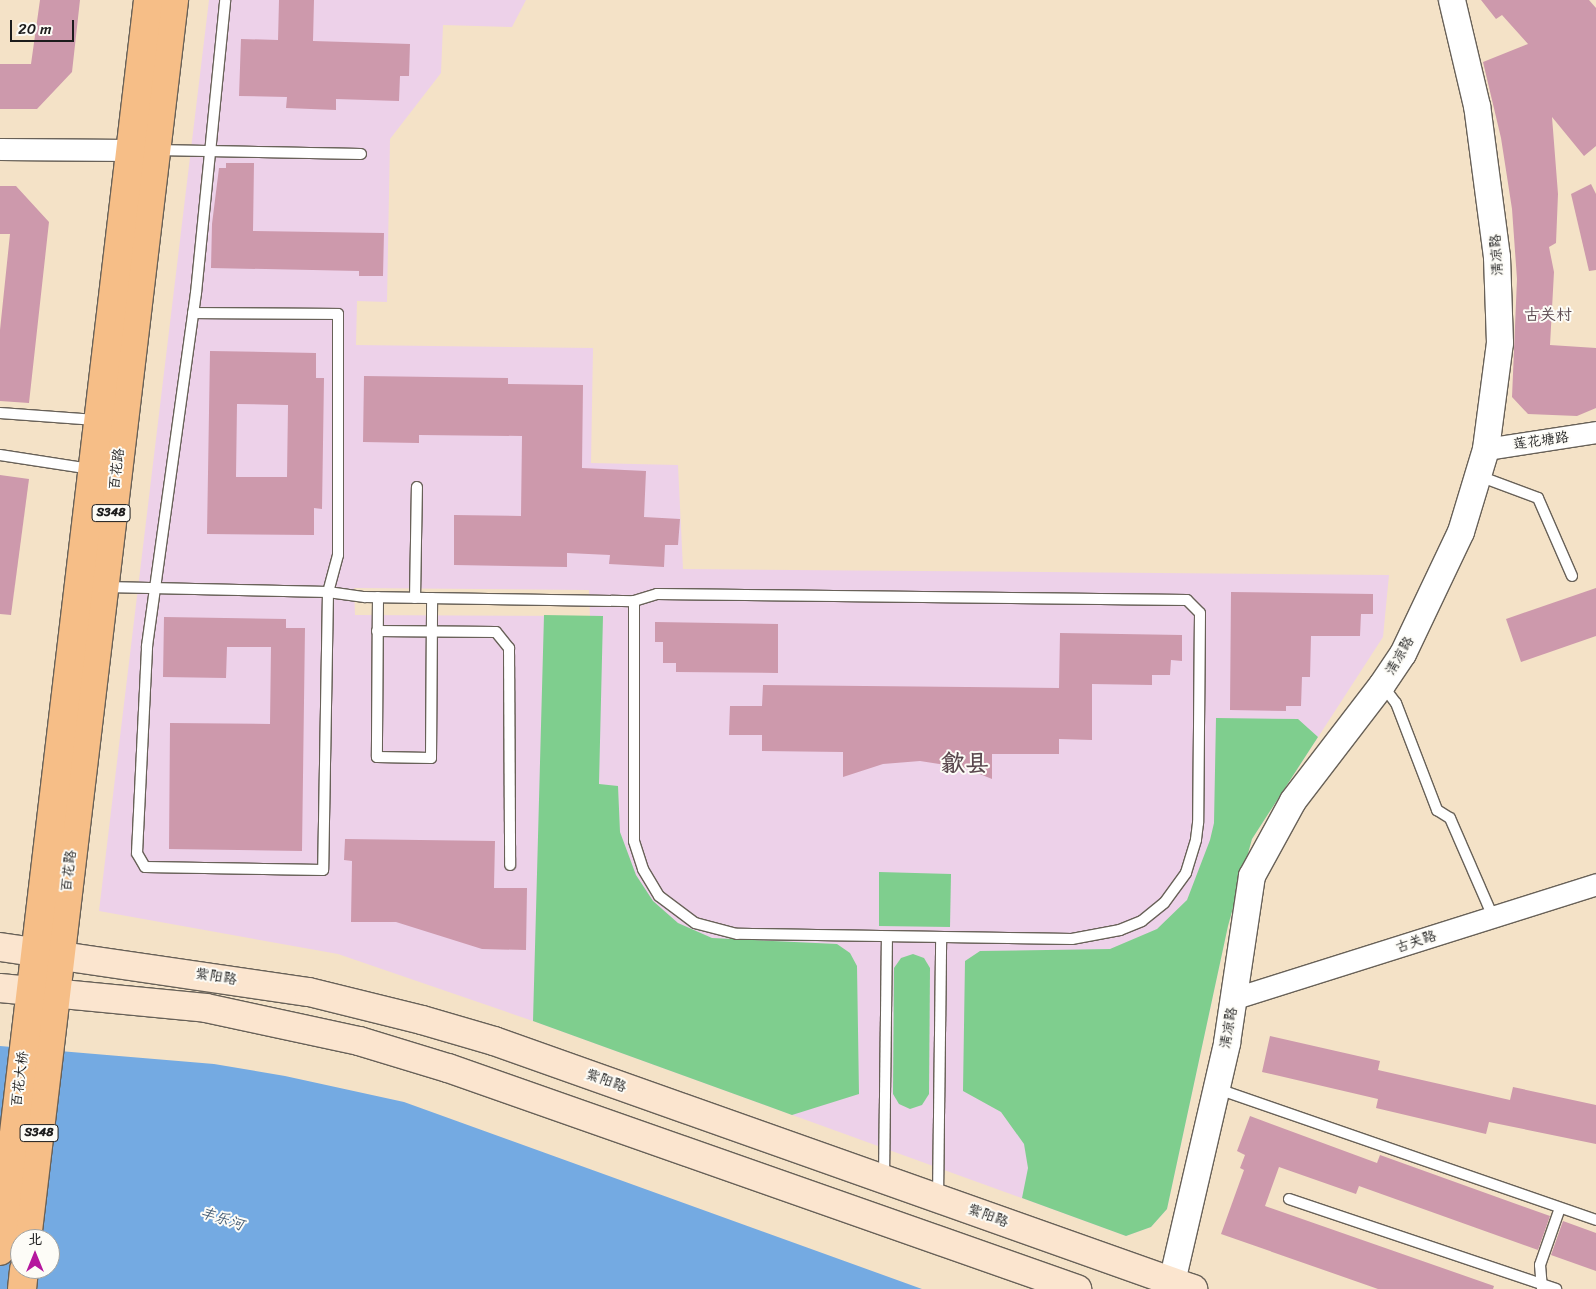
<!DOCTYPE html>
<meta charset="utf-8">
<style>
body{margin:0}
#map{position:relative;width:1596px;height:1289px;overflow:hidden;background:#f4e2c7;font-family:Sriracha,"LXGW WenKai TC",sans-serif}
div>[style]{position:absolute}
.built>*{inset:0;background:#edd1e9}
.green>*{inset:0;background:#7fce8e}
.water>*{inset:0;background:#74aae2}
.building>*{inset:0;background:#cd99ac}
.roads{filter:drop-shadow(1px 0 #686158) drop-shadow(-1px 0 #686158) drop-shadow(0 1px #686158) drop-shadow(0 -1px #686158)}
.service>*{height:10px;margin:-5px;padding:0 5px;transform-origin:5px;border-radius:5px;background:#fff}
.minor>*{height:21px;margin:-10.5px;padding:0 10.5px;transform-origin:10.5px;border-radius:10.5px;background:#fff}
.tertiary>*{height:26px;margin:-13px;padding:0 13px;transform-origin:13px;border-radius:13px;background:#fff}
.secondary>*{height:28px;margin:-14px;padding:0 14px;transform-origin:14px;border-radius:14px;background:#fbe5cf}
.primary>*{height:28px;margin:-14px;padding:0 14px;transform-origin:14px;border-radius:14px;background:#f6be87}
span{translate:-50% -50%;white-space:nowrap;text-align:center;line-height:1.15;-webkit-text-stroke:4px #fdfcf7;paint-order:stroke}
.shield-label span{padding:1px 4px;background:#fdfcf7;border:1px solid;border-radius:4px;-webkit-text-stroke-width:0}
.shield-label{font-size:12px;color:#1c1c1c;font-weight:700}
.street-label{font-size:14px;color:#1c1c1c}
.water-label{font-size:15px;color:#445c75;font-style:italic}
.quarter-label{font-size:16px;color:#5a484e}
.town-label{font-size:24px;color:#5a484e;font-weight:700}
.north{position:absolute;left:10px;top:1229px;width:50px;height:50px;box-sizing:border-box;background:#fdfcf7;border:1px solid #a3a29f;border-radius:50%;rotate:0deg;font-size:14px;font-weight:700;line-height:20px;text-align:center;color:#1c1c1c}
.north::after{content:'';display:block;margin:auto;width:18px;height:22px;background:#b5179e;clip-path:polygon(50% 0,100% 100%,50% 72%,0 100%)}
.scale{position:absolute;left:10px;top:20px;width:64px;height:22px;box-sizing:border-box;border:2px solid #1c1c1c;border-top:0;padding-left:6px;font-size:15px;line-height:18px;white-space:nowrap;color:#1c1c1c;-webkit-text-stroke:4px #fdfcf7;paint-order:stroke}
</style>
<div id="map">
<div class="built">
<div style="clip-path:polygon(evenodd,209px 0,526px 0,512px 27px,443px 25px,441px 73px,390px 139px,387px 302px,357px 301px,356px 345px,593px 348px,591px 463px,678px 465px,683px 569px,1389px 575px,1383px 637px,1252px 839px,1228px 926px,1167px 1209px,1151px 1227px,1126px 1236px,533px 1021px,338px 954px,99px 911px,209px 0,354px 588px,589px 590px,590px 616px,355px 615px,354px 588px)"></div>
</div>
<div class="green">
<div style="clip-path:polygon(544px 615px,603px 616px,599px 784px,618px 786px,620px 832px,636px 875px,653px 901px,678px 923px,712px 938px,837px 944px,850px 953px,857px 966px,859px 1094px,792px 1115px,533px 1021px)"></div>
<div style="clip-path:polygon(1216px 718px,1298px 719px,1318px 737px,1252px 839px,1228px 926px,1167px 1209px,1151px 1227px,1126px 1236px,1022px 1198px,1028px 1168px,1024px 1144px,1001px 1112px,963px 1091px,965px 961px,980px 951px,1110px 949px,1157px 929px,1187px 900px,1210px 840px,1214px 823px)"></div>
<div style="clip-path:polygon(879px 872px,951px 874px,950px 927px,879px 926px)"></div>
<div style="clip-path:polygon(913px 954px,924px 958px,930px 968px,929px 1094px,922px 1105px,910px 1109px,899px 1104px,893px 1094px,894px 968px,901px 958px)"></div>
</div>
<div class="water">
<div style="clip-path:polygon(evenodd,0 1046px,214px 1064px,285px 1076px,404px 1102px,922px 1289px,0 1289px,0 1046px,20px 1239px,50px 1239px,50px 1269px,20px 1269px,20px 1239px)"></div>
</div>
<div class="building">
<div style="clip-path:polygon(40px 0,80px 0,72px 72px,37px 109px,0 109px,0 64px,31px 64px)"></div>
<div style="clip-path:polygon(279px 0,314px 0,313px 41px,410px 44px,409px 76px,400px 76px,399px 101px,336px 99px,336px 110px,286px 108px,287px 97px,239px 96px,241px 39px,278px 40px)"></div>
<div style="clip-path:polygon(1481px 0,1589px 0,1596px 8px,1596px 146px,1584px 156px,1552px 117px,1558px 194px,1556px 243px,1549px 247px,1554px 272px,1550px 345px,1596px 348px,1596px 408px,1577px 416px,1528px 414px,1512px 397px,1517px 279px,1512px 209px,1501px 138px,1483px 62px,1528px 44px,1502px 15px,1496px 19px)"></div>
<div style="clip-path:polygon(226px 163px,254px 163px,253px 231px,384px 233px,383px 276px,359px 276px,359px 271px,211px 268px,212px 224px,219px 168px,226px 168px)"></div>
<div style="clip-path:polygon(1591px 184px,1596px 194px,1596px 270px,1589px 271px,1571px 194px)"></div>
<div style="clip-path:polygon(0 186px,16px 186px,49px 222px,29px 403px,0 401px,0 330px,10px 234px,0 234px)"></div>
<div style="clip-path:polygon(evenodd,210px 351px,316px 353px,316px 378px,324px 378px,322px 509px,314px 508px,314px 535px,207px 534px,210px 351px,237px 404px,288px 405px,287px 477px,236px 477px,237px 404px)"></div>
<div style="clip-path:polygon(364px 376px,508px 378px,508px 384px,583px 385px,582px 468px,646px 471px,644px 517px,680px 519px,678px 545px,665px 545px,664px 567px,609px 564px,610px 555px,567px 553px,567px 567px,454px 565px,454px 515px,521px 516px,522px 436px,419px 435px,419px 443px,363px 442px)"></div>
<div style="clip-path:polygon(0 475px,29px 479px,11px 615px,0 614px)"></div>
<div style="clip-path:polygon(1596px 588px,1596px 636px,1521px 662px,1506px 619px)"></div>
<div style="clip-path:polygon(1231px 592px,1373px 594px,1373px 614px,1361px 614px,1360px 636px,1311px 636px,1310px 677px,1302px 677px,1301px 706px,1286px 706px,1286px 711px,1230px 710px)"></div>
<div style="clip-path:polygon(164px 617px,286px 619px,286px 628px,305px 628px,302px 851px,169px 849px,170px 723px,270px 724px,271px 647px,227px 647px,226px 678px,163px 677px)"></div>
<div style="clip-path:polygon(655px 622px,778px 624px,778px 673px,676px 672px,676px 663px,663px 663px,663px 642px,655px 642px)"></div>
<div style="clip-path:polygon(1060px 633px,1182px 635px,1182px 661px,1171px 660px,1170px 675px,1152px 675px,1152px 685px,1092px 684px,1092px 740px,1059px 739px,1059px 754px,992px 754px,992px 779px,965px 768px,920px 761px,883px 764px,843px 777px,843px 752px,762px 751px,762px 735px,729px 735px,730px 706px,762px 706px,763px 685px,1059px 688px)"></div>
<div style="clip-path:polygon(345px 839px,495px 841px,494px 888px,527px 888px,526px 950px,482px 949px,396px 922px,351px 922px,352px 861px,344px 860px)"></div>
<div style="clip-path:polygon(1270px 1036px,1380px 1061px,1378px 1070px,1510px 1100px,1513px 1087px,1596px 1105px,1596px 1144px,1489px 1122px,1486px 1134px,1376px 1108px,1378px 1099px,1262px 1072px)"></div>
<div style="clip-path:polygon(1250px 1116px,1377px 1163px,1380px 1155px,1550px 1216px,1538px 1250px,1359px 1186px,1356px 1194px,1279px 1167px,1265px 1206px,1494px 1286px,1493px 1289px,1378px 1289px,1221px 1234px,1244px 1170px,1240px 1168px,1245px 1155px,1237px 1151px)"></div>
<div style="clip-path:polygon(1563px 1221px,1596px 1233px,1596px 1271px,1551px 1255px)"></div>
</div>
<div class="roads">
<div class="service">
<div style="left:156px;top:150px;width:205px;rotate:1.1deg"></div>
<div style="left:193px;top:313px;width:145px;rotate:0.4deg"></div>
<div style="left:338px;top:314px;width:241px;rotate:90deg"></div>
<div style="left:338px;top:555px;width:38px;rotate:105deg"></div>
<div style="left:328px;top:592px;width:278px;rotate:91deg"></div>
<div style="left:323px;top:870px;width:178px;rotate:-179deg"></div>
<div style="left:145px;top:867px;width:16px;rotate:-120deg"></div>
<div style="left:137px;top:853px;width:207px;rotate:-87.2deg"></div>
<div style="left:147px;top:646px;width:356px;rotate:-82.1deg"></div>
<div style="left:196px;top:293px;width:294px;rotate:-84.3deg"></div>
<div style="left:0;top:413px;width:96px;rotate:4.2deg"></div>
<div style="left:0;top:455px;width:91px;rotate:8.8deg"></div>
<div style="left:1479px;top:476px;width:63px;rotate:20.4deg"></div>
<div style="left:1538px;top:498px;width:85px;rotate:66.4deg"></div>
<div style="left:106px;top:587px;width:222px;rotate:1.3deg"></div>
<div style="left:328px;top:592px;width:37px;rotate:8deg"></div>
<div style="left:365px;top:597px;width:269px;rotate:0.9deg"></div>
<div style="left:634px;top:601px;width:24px;rotate:-17deg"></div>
<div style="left:657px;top:594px;width:530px;rotate:0.65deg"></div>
<div style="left:1187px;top:600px;width:18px;rotate:45deg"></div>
<div style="left:1200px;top:613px;width:210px;rotate:90.5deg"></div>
<div style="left:1198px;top:823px;width:17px;rotate:97deg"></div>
<div style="left:1196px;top:840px;width:34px;rotate:107deg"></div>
<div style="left:1186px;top:873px;width:37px;rotate:126deg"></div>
<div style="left:1164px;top:903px;width:28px;rotate:141deg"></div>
<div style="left:1142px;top:921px;width:24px;rotate:158deg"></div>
<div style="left:1120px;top:930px;width:49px;rotate:169.4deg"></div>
<div style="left:1072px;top:939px;width:335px;rotate:-179.1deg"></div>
<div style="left:737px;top:934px;width:43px;rotate:-165.3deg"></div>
<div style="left:695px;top:923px;width:45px;rotate:-143.1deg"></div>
<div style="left:659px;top:896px;width:31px;rotate:-121deg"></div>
<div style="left:643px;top:869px;width:29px;rotate:-108deg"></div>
<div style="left:634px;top:841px;width:240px;rotate:-90deg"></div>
<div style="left:378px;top:597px;width:160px;rotate:90.4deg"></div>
<div style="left:377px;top:757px;width:54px;rotate:1.1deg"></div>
<div style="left:431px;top:758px;width:160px;rotate:-89.6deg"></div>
<div style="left:415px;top:598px;width:111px;rotate:-89deg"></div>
<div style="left:377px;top:631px;width:119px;rotate:0.5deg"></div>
<div style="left:496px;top:632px;width:21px;rotate:51deg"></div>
<div style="left:509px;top:648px;width:217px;rotate:89.7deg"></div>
<div style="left:1383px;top:686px;width:21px;rotate:53deg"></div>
<div style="left:1396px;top:703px;width:115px;rotate:69deg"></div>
<div style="left:1437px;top:810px;width:15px;rotate:32deg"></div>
<div style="left:1450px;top:818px;width:108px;rotate:66.5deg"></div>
<div style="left:1218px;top:1089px;width:400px;rotate:19.1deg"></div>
<div style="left:884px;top:1178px;width:241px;rotate:-89.3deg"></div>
<div style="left:938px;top:1198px;width:261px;rotate:-89.3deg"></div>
<div style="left:1289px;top:1199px;width:282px;rotate:18.6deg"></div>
<div style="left:1542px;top:1288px;width:23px;rotate:-95deg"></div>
<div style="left:1540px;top:1265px;width:60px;rotate:-70.7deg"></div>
</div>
<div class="minor">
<div style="left:0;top:149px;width:130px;rotate:0.4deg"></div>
<div style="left:1486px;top:449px;width:111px;rotate:-8.8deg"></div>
<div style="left:1235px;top:998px;width:379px;rotate:-17.5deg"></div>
</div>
<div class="tertiary">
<div style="left:1172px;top:1282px;width:245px;rotate:-77deg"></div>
<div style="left:1227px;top:1043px;width:169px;rotate:-81.5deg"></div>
<div style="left:1252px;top:876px;width:85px;rotate:-61.3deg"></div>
<div style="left:1293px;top:801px;width:146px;rotate:-52.5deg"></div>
<div style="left:1382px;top:685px;width:37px;rotate:-56deg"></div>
<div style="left:1403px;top:654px;width:135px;rotate:-64.6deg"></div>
<div style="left:1461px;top:532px;width:87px;rotate:-73.2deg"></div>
<div style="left:1486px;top:449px;width:107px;rotate:-82.5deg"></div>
<div style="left:1500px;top:343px;width:86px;rotate:-92deg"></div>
<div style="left:1497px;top:257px;width:152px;rotate:-97.5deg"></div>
<div style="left:1477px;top:106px;width:109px;rotate:-103.3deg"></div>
</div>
<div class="secondary">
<div style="left:0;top:947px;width:312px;rotate:8.3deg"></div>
<div style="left:309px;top:992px;width:116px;rotate:13.9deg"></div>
<div style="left:422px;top:1020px;width:75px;rotate:16.3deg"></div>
<div style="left:494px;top:1041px;width:742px;rotate:19.53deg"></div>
<div style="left:0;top:988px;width:207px;rotate:5.5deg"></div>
<div style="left:206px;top:1008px;width:157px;rotate:12.2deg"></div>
<div style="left:359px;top:1041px;width:93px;rotate:16.9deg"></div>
<div style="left:448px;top:1068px;width:667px;rotate:19.36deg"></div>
</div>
<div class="primary">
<div style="left:27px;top:1239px;width:1248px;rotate:-83.23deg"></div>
<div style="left:0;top:1251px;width:1260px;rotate:-83.25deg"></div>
<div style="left:22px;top:1289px;width:20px;rotate:-84deg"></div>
</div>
</div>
<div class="shield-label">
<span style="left:111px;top:513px">S348</span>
<span style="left:39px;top:1133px">S348</span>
</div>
<div class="street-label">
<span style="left:1497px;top:255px;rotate:-94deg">清凉路</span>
<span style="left:1541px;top:441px;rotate:-8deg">莲花塘路</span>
<span style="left:117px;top:469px;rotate:-83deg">百花路</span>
<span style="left:1400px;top:656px;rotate:-60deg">清凉路</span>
<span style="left:69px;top:871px;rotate:-83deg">百花路</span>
<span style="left:1416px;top:942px;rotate:-18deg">古关路</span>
<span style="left:216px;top:977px;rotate:9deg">紫阳路</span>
<span style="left:1229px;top:1028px;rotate:-80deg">清凉路</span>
<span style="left:20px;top:1079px;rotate:-83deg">百花大桥</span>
<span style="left:606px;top:1081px;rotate:20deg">紫阳路</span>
<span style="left:988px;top:1216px;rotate:20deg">紫阳路</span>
</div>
<div class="water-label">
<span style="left:222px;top:1219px;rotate:18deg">丰乐河</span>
</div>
<div class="quarter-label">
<span style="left:1548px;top:315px">古关村</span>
</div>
<div class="town-label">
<span style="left:965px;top:764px">歙县</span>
</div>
<div class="north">北</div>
<div class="scale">20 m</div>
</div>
